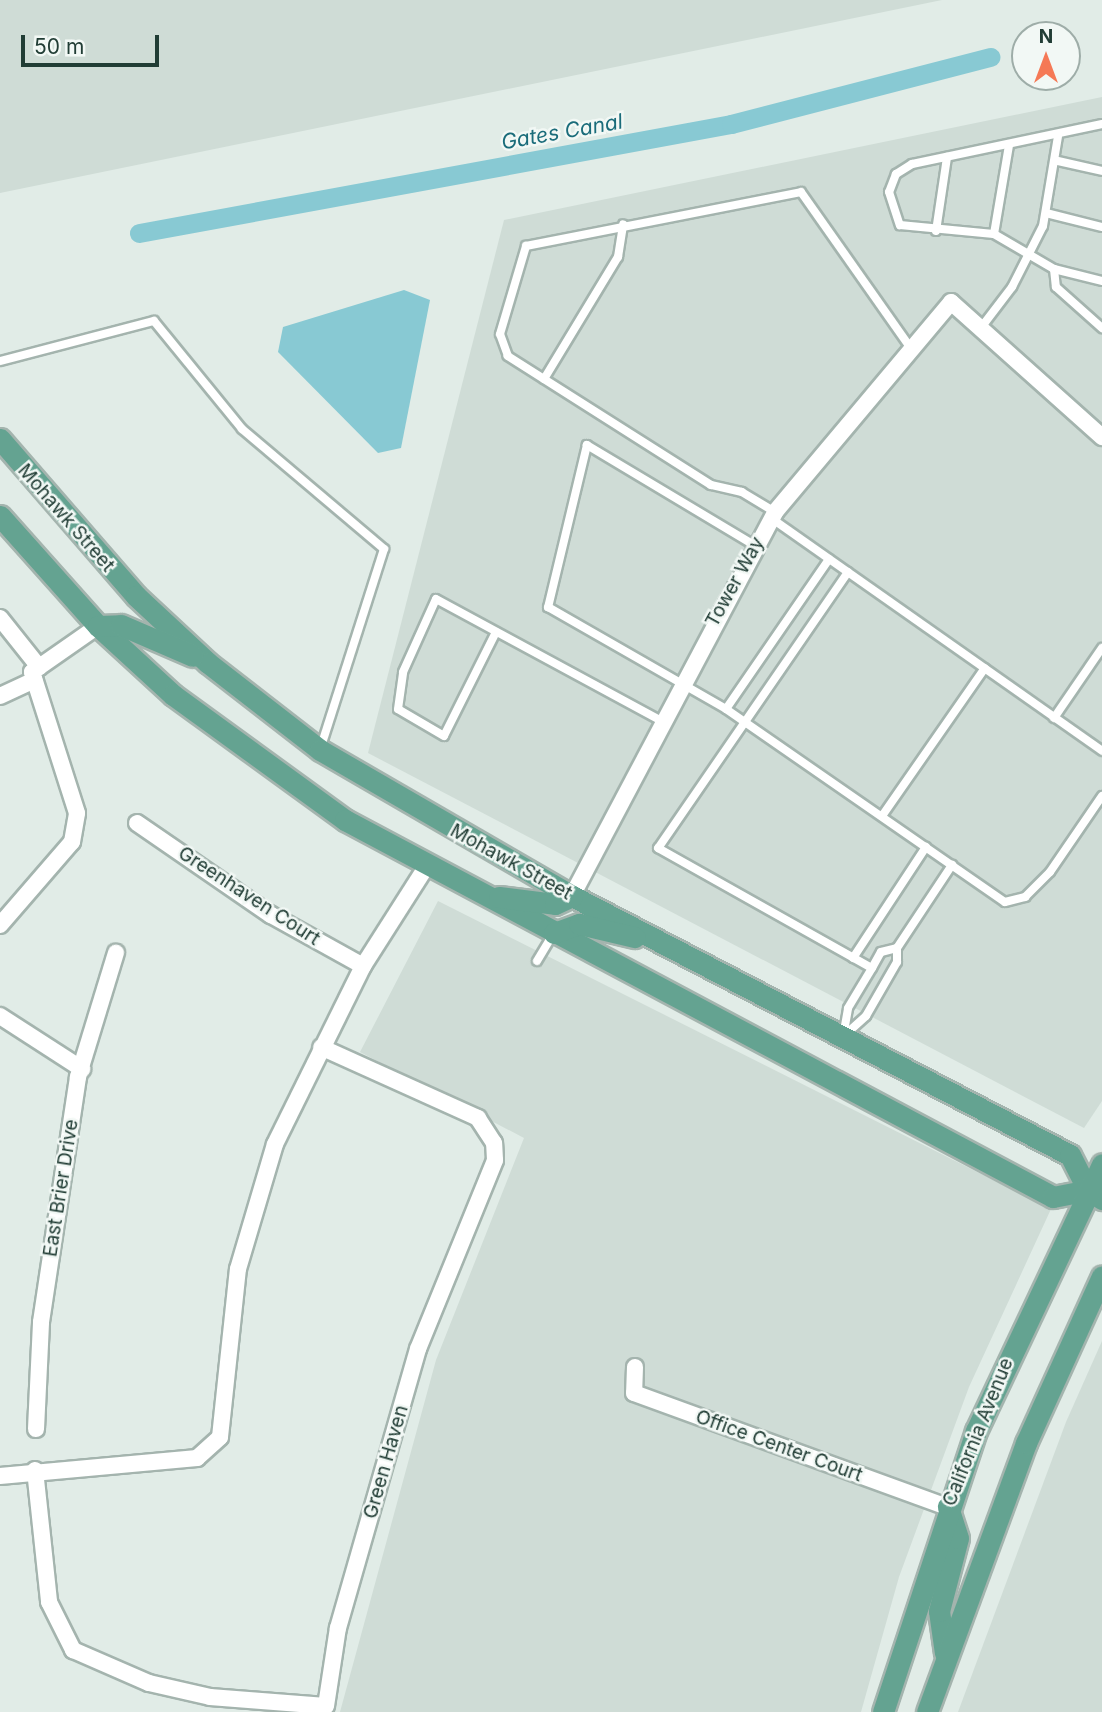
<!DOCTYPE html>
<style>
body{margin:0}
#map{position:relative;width:1102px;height:1712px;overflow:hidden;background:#e1ece7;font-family:Inter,sans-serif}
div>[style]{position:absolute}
.built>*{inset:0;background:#cfdcd6}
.water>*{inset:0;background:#88c9d3}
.canal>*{height:19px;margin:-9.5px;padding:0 9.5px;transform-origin:9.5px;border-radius:9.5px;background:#88c9d3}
.roads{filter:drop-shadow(2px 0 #a4b4ae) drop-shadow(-2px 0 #a4b4ae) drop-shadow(0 2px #a4b4ae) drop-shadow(0 -2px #a4b4ae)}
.service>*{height:8px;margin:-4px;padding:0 4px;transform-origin:4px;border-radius:4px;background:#fff}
.minor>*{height:16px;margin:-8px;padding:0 8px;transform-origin:8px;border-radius:8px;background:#fff}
.primary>*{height:21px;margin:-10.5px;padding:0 10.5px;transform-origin:10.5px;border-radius:10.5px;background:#64a391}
span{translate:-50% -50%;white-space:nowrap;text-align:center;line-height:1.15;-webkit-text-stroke:5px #f2f8f5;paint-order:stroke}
.street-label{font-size:19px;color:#213d35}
.water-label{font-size:21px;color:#1a6c7a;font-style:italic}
.north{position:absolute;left:1011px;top:21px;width:70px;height:70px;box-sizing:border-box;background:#f2f8f5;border:2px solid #9eada8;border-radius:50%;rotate:0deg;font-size:19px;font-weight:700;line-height:28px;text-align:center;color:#213d35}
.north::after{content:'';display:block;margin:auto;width:24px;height:32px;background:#f57956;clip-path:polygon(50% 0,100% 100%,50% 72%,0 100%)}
.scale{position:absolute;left:21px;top:35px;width:138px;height:32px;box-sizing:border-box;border:4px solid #213d35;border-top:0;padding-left:9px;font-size:21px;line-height:24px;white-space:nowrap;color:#213d35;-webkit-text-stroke:5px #f2f8f5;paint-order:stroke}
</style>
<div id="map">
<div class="built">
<div style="clip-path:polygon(0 0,942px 0,0 193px)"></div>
<div style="clip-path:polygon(1102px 97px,1102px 1101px,1084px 1128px,368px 753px,504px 220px)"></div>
<div style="clip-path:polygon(438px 901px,1051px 1209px,969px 1387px,899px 1577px,861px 1712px,340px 1712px,436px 1360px,524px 1138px,360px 1052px)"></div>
<div style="clip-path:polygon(1102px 1341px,1102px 1712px,958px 1712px,1066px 1422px)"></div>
</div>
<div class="water">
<div style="clip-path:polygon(404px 290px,430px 300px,401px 448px,378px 453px,278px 352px,283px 327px)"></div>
</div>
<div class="canal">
<div style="left:139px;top:233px;width:602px;rotate:-10.43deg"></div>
<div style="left:731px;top:124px;width:268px;rotate:-14.5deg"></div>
</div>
<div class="roads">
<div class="service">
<div style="left:1102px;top:124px;width:194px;rotate:168.1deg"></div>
<div style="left:912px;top:164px;width:19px;rotate:148deg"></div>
<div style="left:896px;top:174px;width:19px;rotate:111deg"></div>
<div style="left:889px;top:192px;width:35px;rotate:72deg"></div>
<div style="left:900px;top:225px;width:94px;rotate:5.5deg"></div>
<div style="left:994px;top:234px;width:69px;rotate:30.3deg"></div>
<div style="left:1054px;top:269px;width:18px;rotate:84deg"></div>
<div style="left:1056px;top:287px;width:62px;rotate:41.7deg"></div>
<div style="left:1058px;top:161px;width:45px;rotate:12.8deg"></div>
<div style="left:1046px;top:213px;width:58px;rotate:14deg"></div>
<div style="left:936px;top:231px;width:75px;rotate:-81.5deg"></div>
<div style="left:994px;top:234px;width:90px;rotate:-80.4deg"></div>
<div style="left:1054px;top:269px;width:49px;rotate:14deg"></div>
<div style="left:980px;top:329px;width:53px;rotate:-52.7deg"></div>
<div style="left:1012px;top:287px;width:68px;rotate:-63.1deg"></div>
<div style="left:1043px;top:226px;width:91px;rotate:-80.5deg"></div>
<div style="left:0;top:361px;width:159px;rotate:-14.6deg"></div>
<div style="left:154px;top:321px;width:139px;rotate:50.8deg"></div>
<div style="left:242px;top:429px;width:186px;rotate:40.2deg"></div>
<div style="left:384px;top:549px;width:208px;rotate:107.7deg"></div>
<div style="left:544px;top:379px;width:143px;rotate:-58.8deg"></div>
<div style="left:618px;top:257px;width:33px;rotate:-81deg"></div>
<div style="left:775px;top:512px;width:39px;rotate:-149deg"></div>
<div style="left:742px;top:492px;width:32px;rotate:-167deg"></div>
<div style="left:711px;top:485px;width:241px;rotate:-147.6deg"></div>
<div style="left:508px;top:356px;width:23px;rotate:-110deg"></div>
<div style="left:500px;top:334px;width:92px;rotate:-73.5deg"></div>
<div style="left:526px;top:246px;width:280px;rotate:-11.1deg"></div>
<div style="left:801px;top:192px;width:189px;rotate:54.9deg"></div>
<div style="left:771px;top:518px;width:405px;rotate:35.1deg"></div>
<div style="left:754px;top:545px;width:195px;rotate:-149.1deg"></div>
<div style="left:587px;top:445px;width:167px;rotate:103.5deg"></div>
<div style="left:548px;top:607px;width:205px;rotate:29.8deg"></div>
<div style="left:726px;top:709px;width:339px;rotate:34.7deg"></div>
<div style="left:1005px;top:902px;width:21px;rotate:-14deg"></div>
<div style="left:1025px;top:897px;width:35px;rotate:-45deg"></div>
<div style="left:1050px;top:872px;width:92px;rotate:-55.6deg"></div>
<div style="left:848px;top:572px;width:335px;rotate:124.5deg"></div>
<div style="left:658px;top:848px;width:245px;rotate:29.3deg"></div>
<div style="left:496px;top:632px;width:116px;rotate:116.6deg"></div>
<div style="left:444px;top:736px;width:53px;rotate:-149.6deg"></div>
<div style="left:398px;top:709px;width:37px;rotate:-82deg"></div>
<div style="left:403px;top:672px;width:80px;rotate:-65.7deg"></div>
<div style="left:436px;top:599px;width:257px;rotate:28.4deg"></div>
<div style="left:726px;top:709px;width:182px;rotate:-55.5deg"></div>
<div style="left:1054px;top:718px;width:85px;rotate:-55.6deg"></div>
<div style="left:882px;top:816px;width:180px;rotate:-55.2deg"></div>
<div style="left:897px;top:948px;width:14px;rotate:90deg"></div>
<div style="left:897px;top:962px;width:62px;rotate:119.9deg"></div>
<div style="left:866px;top:1016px;width:31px;rotate:138deg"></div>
<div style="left:843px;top:1037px;width:29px;rotate:-80deg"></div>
<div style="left:848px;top:1008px;width:47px;rotate:-59deg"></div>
<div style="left:872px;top:968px;width:18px;rotate:-61deg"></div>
<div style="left:881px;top:952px;width:16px;rotate:-14deg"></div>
<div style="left:897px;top:948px;width:100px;rotate:-56.5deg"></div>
<div style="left:853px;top:958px;width:133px;rotate:-56.7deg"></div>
<div style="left:537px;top:961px;width:33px;rotate:-59deg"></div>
</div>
<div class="minor">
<div style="left:0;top:618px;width:63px;rotate:51.5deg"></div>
<div style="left:0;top:696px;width:38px;rotate:-25deg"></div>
<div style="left:137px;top:823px;width:163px;rotate:34.5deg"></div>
<div style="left:271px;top:915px;width:105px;rotate:29deg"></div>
<div style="left:572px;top:896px;width:434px;rotate:-62.1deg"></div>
<div style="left:775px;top:512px;width:274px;rotate:-50deg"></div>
<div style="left:951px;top:302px;width:203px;rotate:41.8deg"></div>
<div style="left:0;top:925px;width:110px;rotate:-49.1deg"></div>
<div style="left:72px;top:842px;width:29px;rotate:-80deg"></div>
<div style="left:77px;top:813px;width:148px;rotate:-107.7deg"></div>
<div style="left:32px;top:672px;width:80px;rotate:-34.9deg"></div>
<div style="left:0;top:1016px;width:98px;rotate:32.9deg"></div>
<div style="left:635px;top:1367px;width:26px;rotate:92deg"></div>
<div style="left:634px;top:1393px;width:334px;rotate:20deg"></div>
<div style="left:36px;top:1429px;width:107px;rotate:-87.3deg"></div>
<div style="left:41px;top:1322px;width:248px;rotate:-81.4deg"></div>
<div style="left:78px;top:1077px;width:130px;rotate:-73deg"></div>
<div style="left:35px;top:1470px;width:133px;rotate:83.9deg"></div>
<div style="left:49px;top:1602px;width:54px;rotate:63.4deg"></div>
<div style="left:73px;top:1650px;width:83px;rotate:23.5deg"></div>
<div style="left:149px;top:1683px;width:63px;rotate:12.9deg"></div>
<div style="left:210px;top:1697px;width:116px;rotate:4.4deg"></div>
<div style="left:326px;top:1706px;width:79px;rotate:-81.3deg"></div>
<div style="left:338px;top:1628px;width:290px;rotate:-74deg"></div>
<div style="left:418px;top:1349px;width:204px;rotate:-67.8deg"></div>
<div style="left:495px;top:1160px;width:17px;rotate:-93deg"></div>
<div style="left:494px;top:1143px;width:30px;rotate:-123deg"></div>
<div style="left:478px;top:1118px;width:172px;rotate:-155.7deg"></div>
<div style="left:0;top:1476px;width:198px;rotate:-5.2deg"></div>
<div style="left:197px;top:1458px;width:31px;rotate:-42deg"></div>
<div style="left:220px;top:1437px;width:169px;rotate:-83.9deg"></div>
<div style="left:238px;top:1269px;width:130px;rotate:-73.5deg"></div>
<div style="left:275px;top:1144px;width:199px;rotate:-63.7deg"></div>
<div style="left:363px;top:966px;width:121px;rotate:-57.5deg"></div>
</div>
<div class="primary">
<div style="left:0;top:439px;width:208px;rotate:49.1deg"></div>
<div style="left:136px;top:596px;width:98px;rotate:42.9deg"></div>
<div style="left:208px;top:663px;width:142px;rotate:37.8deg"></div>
<div style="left:320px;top:750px;width:291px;rotate:30.1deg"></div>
<div style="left:572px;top:896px;width:561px;rotate:27.48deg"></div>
<div style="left:1070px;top:1155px;width:39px;rotate:63deg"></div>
<div style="left:1088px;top:1190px;width:17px;rotate:33deg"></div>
<div style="left:0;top:516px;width:147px;rotate:48.3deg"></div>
<div style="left:98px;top:626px;width:102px;rotate:42.6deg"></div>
<div style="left:173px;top:695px;width:213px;rotate:36deg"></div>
<div style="left:345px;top:820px;width:802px;rotate:28.03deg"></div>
<div style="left:1053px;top:1197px;width:36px;rotate:-11deg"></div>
<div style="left:98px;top:626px;width:23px;rotate:-2deg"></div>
<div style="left:121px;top:625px;width:78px;rotate:23.3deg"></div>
<div style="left:499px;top:897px;width:56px;rotate:7.1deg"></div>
<div style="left:555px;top:904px;width:19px;rotate:-25deg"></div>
<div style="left:554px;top:933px;width:27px;rotate:-20deg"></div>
<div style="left:579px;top:924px;width:57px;rotate:13.3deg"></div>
<div style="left:945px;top:1653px;width:42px;rotate:-98.1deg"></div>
<div style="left:939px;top:1611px;width:75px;rotate:-75.4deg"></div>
<div style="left:958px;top:1538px;width:33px;rotate:-108deg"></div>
<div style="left:883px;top:1712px;width:296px;rotate:-71.7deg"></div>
<div style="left:976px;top:1431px;width:295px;rotate:-64.7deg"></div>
<div style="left:927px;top:1712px;width:287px;rotate:-69.8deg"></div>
<div style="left:1026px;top:1443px;width:183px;rotate:-65.5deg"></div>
</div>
</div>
<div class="street-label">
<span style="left:66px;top:518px;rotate:49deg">Mohawk Street</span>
<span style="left:735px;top:582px;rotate:-61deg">Tower Way</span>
<span style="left:511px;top:862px;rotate:29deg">Mohawk Street</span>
<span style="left:249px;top:896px;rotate:33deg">Greenhaven Court</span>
<span style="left:61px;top:1188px;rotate:-81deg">East Brier Drive</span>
<span style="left:978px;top:1432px;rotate:-68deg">California Avenue</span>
<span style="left:779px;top:1446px;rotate:20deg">Office Center Court</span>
<span style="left:386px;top:1462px;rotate:-74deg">Green Haven</span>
</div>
<div class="water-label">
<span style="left:562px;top:132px;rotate:-10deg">Gates Canal</span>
</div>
<div class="north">N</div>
<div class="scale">50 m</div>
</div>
